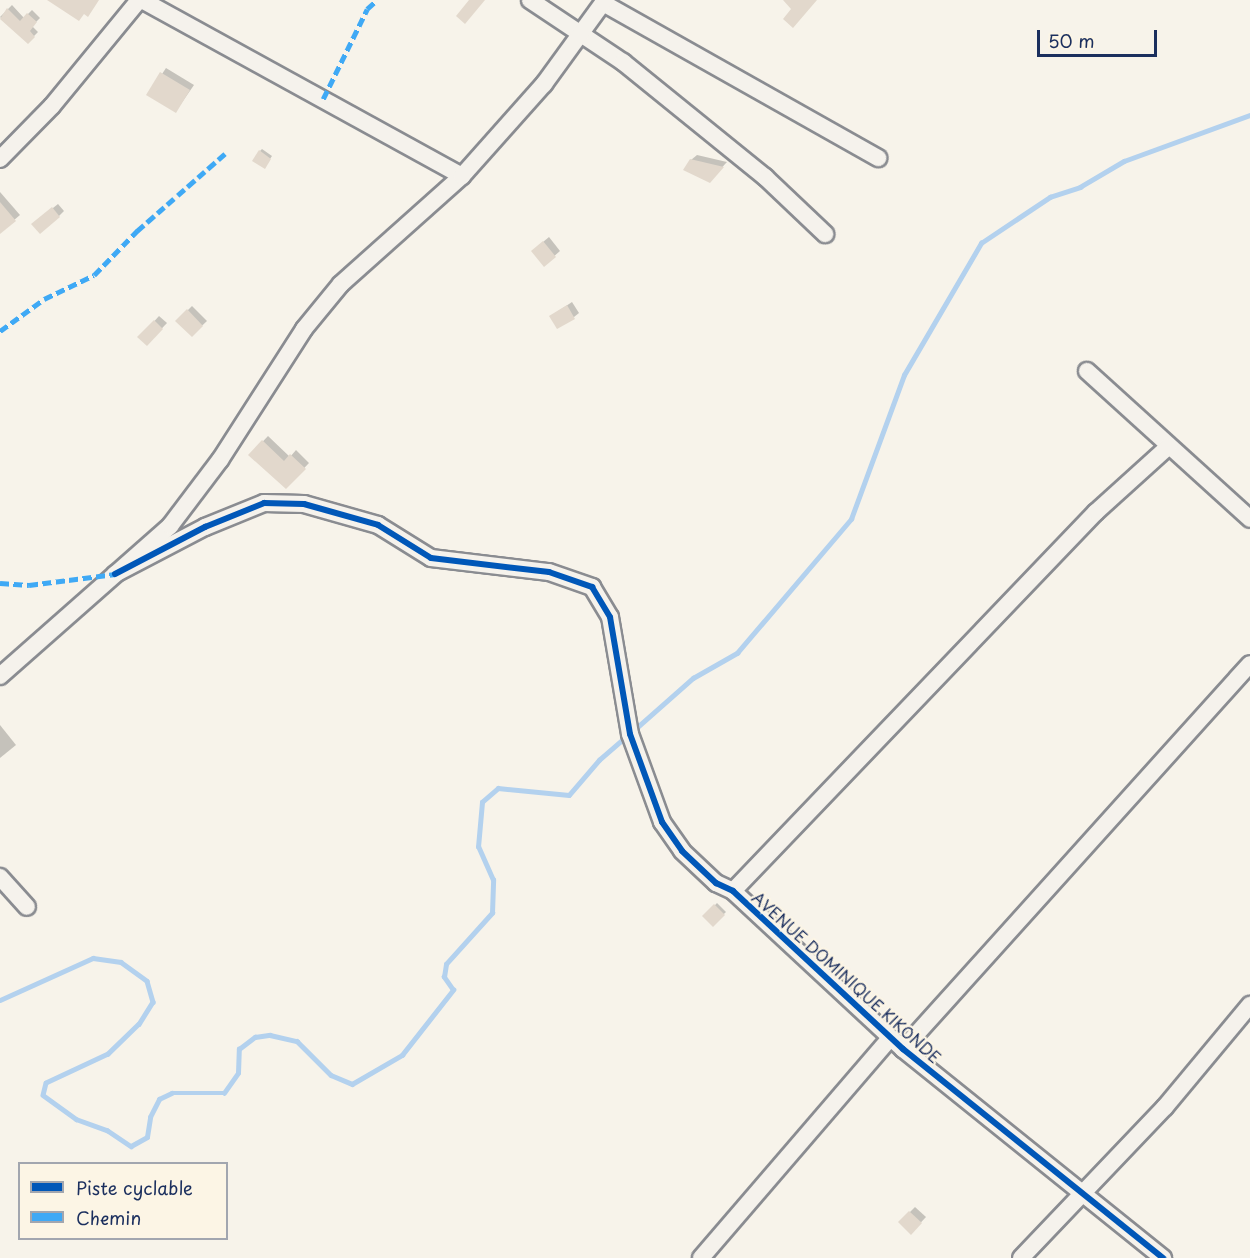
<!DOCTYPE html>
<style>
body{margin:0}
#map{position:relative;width:1250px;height:1258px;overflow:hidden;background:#f7f3ea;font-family:"Playpen Sans",sans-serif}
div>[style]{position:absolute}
.shadow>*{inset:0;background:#0003}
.stream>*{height:4.5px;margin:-2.25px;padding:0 2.25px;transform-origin:2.25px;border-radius:2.25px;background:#b3d1ee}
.building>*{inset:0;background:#e2d8cc}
.roads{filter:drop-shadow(2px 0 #8a8c91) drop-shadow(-2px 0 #8a8c91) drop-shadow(0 2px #8a8c91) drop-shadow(0 -2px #8a8c91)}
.street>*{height:16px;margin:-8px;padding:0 8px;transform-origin:8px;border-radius:8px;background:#f5f2ec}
.quiet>*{height:4.5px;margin-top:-2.25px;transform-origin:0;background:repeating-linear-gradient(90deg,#3fa9f5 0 9px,transparent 0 13.5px)}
.cycleway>*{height:6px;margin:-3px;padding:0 3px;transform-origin:3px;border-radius:3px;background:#0057b8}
span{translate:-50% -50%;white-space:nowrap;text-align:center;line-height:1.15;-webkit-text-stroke:4.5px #fcf5e5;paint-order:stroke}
.street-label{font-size:16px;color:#1b2f5e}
.legend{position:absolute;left:18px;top:1162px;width:210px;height:78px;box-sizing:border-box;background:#fcf5e5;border:2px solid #a2a6af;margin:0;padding:8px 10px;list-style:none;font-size:18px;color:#1b2f5e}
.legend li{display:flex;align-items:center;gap:12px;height:30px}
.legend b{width:30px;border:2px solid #a2a6af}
.scale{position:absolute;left:1037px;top:30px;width:120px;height:27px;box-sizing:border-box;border:3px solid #1b2f5e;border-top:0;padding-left:8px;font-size:18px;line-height:21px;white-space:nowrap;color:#1b2f5e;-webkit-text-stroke:4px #fcf5e5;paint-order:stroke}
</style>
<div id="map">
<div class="shadow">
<div style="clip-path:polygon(12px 5px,24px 18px,32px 10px,40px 18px,32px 26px,38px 32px,28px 42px,0 17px)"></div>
<div style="clip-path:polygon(166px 68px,194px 85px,176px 111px,148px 95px)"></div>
<div style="clip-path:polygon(262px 149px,272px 156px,266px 165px,260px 151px)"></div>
<div style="clip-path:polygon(697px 155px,727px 162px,714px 176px,691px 160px)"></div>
<div style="clip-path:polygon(0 192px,20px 215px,0 232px)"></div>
<div style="clip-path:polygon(58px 204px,64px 211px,59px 216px,38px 220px)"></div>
<div style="clip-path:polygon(549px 237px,560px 251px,544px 265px,537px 247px)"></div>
<div style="clip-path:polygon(572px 302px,579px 313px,574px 317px,551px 316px)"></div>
<div style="clip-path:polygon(192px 306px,207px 321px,192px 335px,177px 321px)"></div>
<div style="clip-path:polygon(159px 316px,167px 323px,147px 344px,140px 337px)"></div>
<div style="clip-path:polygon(268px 436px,290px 457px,296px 450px,309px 463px,286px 487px,250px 455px)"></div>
<div style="clip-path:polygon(0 725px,16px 745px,0 758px)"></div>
<div style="clip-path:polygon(717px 903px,726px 912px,713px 924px,705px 916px)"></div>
<div style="clip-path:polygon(915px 1207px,926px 1217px,911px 1233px,900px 1222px)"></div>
</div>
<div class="stream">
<div style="left:633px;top:731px;width:80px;rotate:-41.5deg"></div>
<div style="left:693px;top:678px;width:51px;rotate:-29.6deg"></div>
<div style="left:737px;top:653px;width:176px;rotate:-49.6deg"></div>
<div style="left:851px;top:519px;width:153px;rotate:-69.8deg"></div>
<div style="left:904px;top:375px;width:153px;rotate:-59.7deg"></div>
<div style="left:981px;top:243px;width:83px;rotate:-33.7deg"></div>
<div style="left:1050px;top:197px;width:32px;rotate:-18deg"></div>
<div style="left:1080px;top:187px;width:51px;rotate:-30.6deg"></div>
<div style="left:1124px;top:161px;width:134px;rotate:-20.1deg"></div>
<div style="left:0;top:1000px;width:102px;rotate:-24.3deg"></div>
<div style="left:93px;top:958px;width:28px;rotate:8deg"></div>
<div style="left:121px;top:962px;width:32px;rotate:36deg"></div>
<div style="left:147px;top:981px;width:22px;rotate:74deg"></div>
<div style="left:153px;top:1002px;width:26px;rotate:122deg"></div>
<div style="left:139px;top:1024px;width:43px;rotate:135.9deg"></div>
<div style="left:108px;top:1054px;width:68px;rotate:154.9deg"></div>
<div style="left:46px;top:1083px;width:12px;rotate:104deg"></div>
<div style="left:43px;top:1095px;width:41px;rotate:36deg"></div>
<div style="left:76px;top:1119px;width:33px;rotate:20deg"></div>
<div style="left:107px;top:1130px;width:29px;rotate:34deg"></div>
<div style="left:131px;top:1146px;width:18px;rotate:-29deg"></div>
<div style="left:147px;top:1137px;width:20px;rotate:-81deg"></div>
<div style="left:150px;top:1117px;width:20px;rotate:-63deg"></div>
<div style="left:159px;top:1099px;width:14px;rotate:-25deg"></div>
<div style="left:172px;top:1093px;width:52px"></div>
<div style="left:224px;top:1093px;width:24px;rotate:-55deg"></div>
<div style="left:238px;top:1073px;width:24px;rotate:-88deg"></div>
<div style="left:239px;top:1049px;width:20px;rotate:-37deg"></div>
<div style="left:255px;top:1037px;width:15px;rotate:-8deg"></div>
<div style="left:270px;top:1035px;width:28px;rotate:13deg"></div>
<div style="left:297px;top:1041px;width:48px;rotate:45deg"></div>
<div style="left:331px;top:1075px;width:23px;rotate:23deg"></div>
<div style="left:352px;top:1084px;width:58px;rotate:-30.1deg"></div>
<div style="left:402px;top:1055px;width:83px;rotate:-51.9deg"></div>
<div style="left:453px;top:990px;width:16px;rotate:-125deg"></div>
<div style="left:444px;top:977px;width:13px;rotate:-81deg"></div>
<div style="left:446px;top:964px;width:69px;rotate:-48deg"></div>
<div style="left:492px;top:913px;width:33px;rotate:-88deg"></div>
<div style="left:493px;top:880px;width:36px;rotate:-114deg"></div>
<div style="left:478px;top:847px;width:45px;rotate:-84.9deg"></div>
<div style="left:482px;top:802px;width:21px;rotate:-41deg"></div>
<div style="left:498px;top:788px;width:71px;rotate:5.6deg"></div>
<div style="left:569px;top:795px;width:46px;rotate:-49.4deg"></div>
<div style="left:599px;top:760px;width:37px;rotate:-41deg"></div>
</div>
<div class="building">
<div style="clip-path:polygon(47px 0,99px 0,88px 17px,84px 14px,79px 21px)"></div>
<div style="clip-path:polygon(469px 0,485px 0,465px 24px,456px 16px)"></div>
<div style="clip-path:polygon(783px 0,817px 0,793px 28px,783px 19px,791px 9px)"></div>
<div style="clip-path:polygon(7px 8px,20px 21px,27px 13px,37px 22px,30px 31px,35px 37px,28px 44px,0 19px)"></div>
<div style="clip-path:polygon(160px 72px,190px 90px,176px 113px,146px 95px)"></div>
<div style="clip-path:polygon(259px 150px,271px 159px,265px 169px,252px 161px)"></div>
<div style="clip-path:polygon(690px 159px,724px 167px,710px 183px,683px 170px)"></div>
<div style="clip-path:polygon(0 202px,16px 221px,0 234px)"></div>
<div style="clip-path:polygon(52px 207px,60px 217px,40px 234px,31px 224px)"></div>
<div style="clip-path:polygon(543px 241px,556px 257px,544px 267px,531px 251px)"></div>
<div style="clip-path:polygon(567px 305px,575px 319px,557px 329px,549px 316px)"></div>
<div style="clip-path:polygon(187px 309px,203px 326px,192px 337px,175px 321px)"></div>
<div style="clip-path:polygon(154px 320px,163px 329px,147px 346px,137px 337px)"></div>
<div style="clip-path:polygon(262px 440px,284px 461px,290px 454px,306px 469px,286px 489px,248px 455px)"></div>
<div style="clip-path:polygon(714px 904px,725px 915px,713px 927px,702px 916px)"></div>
<div style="clip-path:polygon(909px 1211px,922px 1223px,911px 1235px,898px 1222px)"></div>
</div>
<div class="roads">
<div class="street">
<div style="left:142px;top:0;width:365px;rotate:28.8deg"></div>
<div style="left:530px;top:0;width:112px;rotate:33.7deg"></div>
<div style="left:623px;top:62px;width:183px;rotate:39deg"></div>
<div style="left:765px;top:177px;width:83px;rotate:43.5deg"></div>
<div style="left:603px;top:3px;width:316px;rotate:29.4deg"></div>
<div style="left:0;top:159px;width:74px;rotate:-45.5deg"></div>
<div style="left:52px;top:106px;width:137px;rotate:-50.6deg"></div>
<div style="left:1087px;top:371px;width:220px;rotate:42.2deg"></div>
<div style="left:115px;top:574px;width:102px;rotate:-27.6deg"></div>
<div style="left:205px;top:527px;width:64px;rotate:-22.1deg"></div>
<div style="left:264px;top:503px;width:40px;rotate:1.4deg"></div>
<div style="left:304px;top:504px;width:77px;rotate:15.8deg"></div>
<div style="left:378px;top:525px;width:62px;rotate:31.9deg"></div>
<div style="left:431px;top:558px;width:119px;rotate:6.8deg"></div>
<div style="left:549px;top:572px;width:46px;rotate:19.2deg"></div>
<div style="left:592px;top:587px;width:35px;rotate:59deg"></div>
<div style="left:610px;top:617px;width:119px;rotate:80.3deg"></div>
<div style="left:630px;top:734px;width:94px;rotate:70deg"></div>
<div style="left:662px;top:822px;width:35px;rotate:55deg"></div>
<div style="left:682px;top:851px;width:47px;rotate:43.3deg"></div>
<div style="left:716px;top:883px;width:19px;rotate:25deg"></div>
<div style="left:733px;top:891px;width:232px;rotate:42.9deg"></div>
<div style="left:903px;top:1049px;width:334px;rotate:38.8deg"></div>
<div style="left:0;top:676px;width:227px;rotate:-41.4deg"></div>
<div style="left:170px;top:526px;width:83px;rotate:-52.9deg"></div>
<div style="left:220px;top:460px;width:156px;rotate:-57.3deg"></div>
<div style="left:304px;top:329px;width:58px;rotate:-50.6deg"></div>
<div style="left:341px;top:284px;width:162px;rotate:-41.8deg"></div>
<div style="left:462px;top:176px;width:123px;rotate:-48.3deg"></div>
<div style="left:544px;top:84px;width:104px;rotate:-54deg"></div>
<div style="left:0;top:877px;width:40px;rotate:48deg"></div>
<div style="left:733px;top:891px;width:525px;rotate:-46.24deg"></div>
<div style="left:1096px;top:512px;width:98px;rotate:-42.1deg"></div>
<div style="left:903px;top:1049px;width:518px;rotate:-47.97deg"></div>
<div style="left:701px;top:1258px;width:290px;rotate:-49.3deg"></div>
<div style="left:1021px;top:1258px;width:209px;rotate:-46.4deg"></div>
<div style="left:1165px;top:1107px;width:133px;rotate:-50.2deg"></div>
</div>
</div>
<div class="quiet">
<div style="left:323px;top:99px;width:100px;rotate:-63.9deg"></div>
<div style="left:367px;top:9px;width:13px;rotate:-42deg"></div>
<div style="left:0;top:331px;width:54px;rotate:-36deg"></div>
<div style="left:44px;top:299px;width:55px;rotate:-25.6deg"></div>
<div style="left:94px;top:275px;width:62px;rotate:-45.7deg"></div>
<div style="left:137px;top:231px;width:120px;rotate:-41.3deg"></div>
<div style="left:0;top:583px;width:29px;rotate:4deg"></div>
<div style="left:29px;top:585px;width:87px;rotate:-7.3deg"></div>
</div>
<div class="cycleway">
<div style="left:115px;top:574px;width:102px;rotate:-27.6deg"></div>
<div style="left:205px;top:527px;width:64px;rotate:-22.1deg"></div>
<div style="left:264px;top:503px;width:40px;rotate:1.4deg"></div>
<div style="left:304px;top:504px;width:77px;rotate:15.8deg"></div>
<div style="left:378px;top:525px;width:62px;rotate:31.9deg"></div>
<div style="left:431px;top:558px;width:119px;rotate:6.8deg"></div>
<div style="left:549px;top:572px;width:46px;rotate:19.2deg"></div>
<div style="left:592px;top:587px;width:35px;rotate:59deg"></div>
<div style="left:610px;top:617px;width:119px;rotate:80.3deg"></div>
<div style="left:630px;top:734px;width:94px;rotate:70deg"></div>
<div style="left:662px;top:822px;width:35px;rotate:55deg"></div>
<div style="left:682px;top:851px;width:47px;rotate:43.3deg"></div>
<div style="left:716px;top:883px;width:19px;rotate:25deg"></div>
<div style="left:733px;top:891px;width:232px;rotate:42.9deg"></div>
<div style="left:903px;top:1049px;width:334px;rotate:38.8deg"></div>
</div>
<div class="street-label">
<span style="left:847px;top:977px;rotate:42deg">AVENUE DOMINIQUE KIKONDE</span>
</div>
<ul class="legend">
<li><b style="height:8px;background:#0057b8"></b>Piste cyclable</li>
<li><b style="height:8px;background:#3fa9f5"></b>Chemin</li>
</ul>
<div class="scale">50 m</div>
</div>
